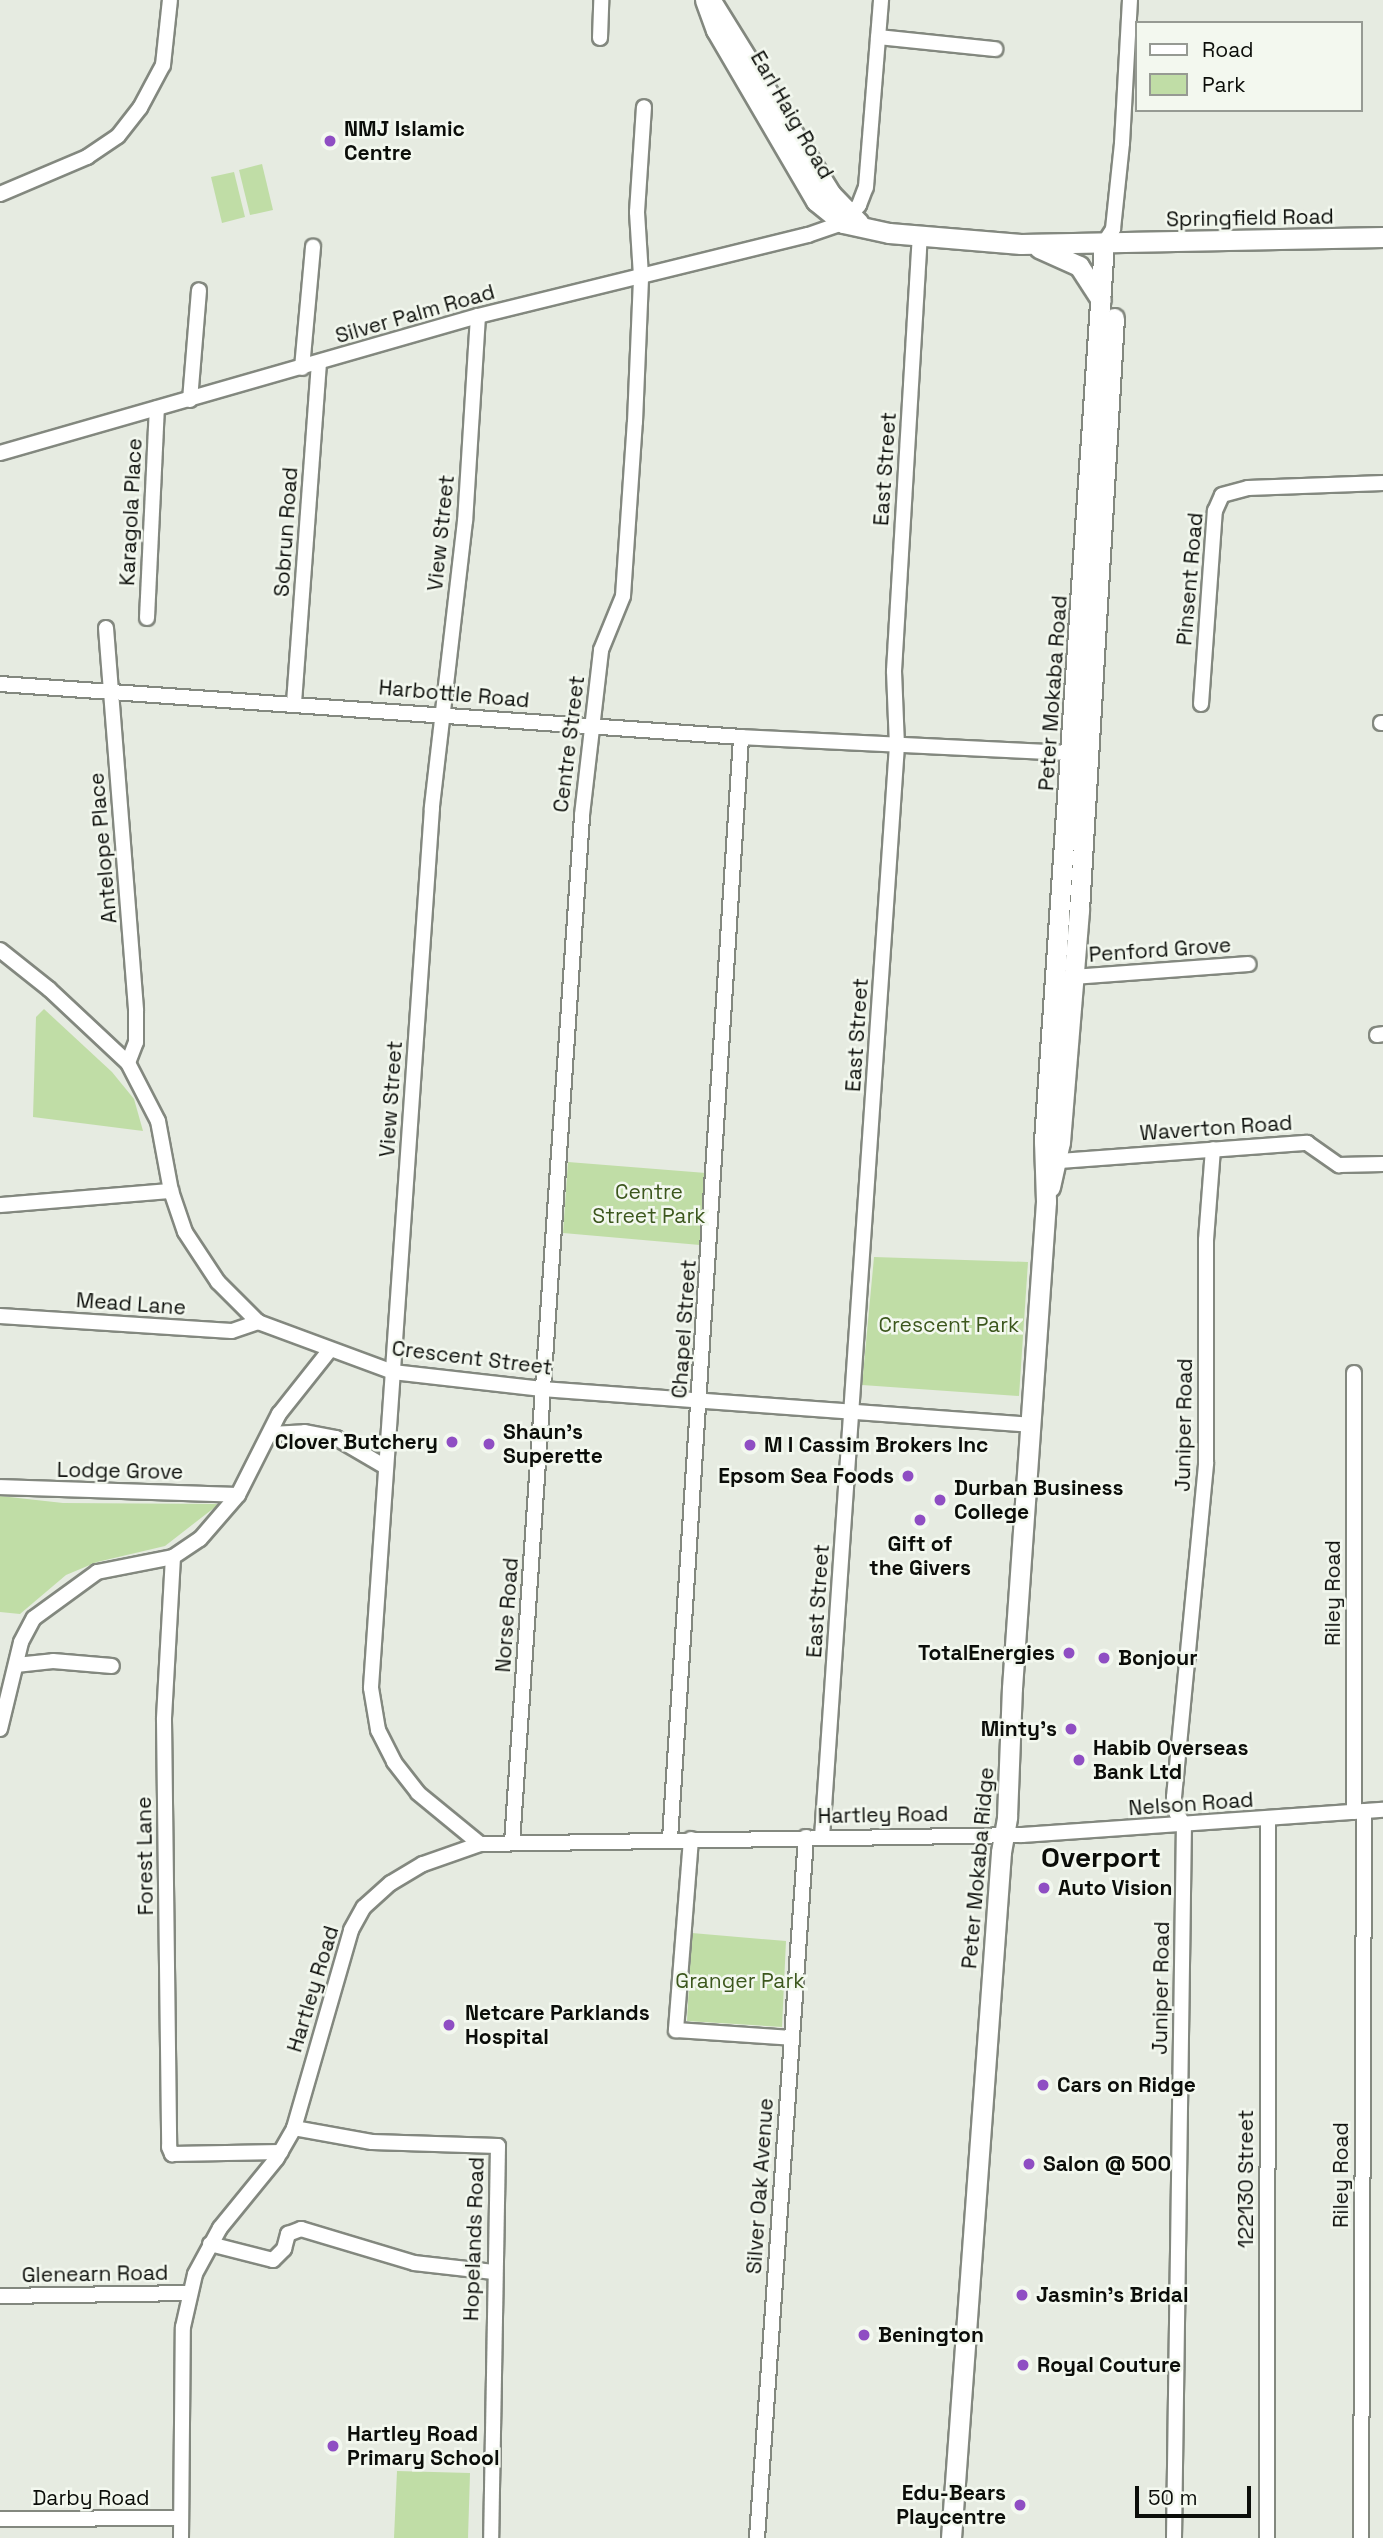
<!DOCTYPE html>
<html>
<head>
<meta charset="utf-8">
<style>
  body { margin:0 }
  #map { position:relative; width:1383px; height:2538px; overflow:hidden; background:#e6ebe1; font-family:"Space Grotesk",sans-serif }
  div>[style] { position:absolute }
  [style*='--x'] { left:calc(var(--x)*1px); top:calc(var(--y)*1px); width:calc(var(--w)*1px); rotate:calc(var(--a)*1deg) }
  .green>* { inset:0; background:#c0dda6 }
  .roads { filter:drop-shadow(2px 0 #83887f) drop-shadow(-2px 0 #83887f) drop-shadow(0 2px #83887f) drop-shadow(0 -2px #83887f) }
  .street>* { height:14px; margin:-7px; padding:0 7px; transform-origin:7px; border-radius:7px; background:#fff }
  .secondary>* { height:19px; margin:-9.5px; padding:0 9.5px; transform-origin:9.5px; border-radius:9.5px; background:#fff }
  .dots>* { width:19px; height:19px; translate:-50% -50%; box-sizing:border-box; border:4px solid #f3f8ef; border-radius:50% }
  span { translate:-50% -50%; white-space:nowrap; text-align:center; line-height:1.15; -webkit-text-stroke:5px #f3f8ef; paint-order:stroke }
  .street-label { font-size:21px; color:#0b0d09 }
  .poi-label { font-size:21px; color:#0b0d09; font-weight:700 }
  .left { translate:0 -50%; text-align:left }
  .right { translate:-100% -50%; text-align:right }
  .park-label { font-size:21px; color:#3c571d }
  .district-label { font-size:28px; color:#0b0d09; font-weight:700 }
  .legend { position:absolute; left:1135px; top:21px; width:228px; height:91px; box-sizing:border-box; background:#f3f8ef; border:2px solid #969a93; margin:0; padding:9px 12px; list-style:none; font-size:21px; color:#0b0d09 }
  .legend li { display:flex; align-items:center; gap:14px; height:35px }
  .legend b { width:35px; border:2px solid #969a93 }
  .scale { position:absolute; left:1135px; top:2486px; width:116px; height:32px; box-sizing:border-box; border:4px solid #0b0d09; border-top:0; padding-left:9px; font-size:21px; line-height:24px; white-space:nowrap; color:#0b0d09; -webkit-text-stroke:5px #f3f8ef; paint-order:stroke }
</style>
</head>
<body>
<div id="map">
  <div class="green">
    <div style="clip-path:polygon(262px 164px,273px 210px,250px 215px,239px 170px)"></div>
    <div style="clip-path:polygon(234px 172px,245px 217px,222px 223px,211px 177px)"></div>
    <div style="clip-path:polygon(44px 1009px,112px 1072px,134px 1099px,143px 1131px,33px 1117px,36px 1017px)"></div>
    <div style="clip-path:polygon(568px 1162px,706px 1173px,700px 1245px,563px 1233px)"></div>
    <div style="clip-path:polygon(874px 1257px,1028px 1262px,1019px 1396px,862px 1385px)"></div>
    <div style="clip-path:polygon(0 1496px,63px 1503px,219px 1504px,165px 1546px,97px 1562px,66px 1575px,20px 1614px,0 1612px)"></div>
    <div style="clip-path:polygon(692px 1933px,786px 1941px,782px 2027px,687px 2021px)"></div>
    <div style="clip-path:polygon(397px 2471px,470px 2473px,468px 2538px,394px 2538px)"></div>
  </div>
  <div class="roads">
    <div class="street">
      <div style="--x:878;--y:37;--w:118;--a:5.9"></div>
      <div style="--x:600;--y:38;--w:38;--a:-88"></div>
      <div style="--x:0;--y:194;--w:95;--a:-23"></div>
      <div style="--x:87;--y:157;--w:37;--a:-34"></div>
      <div style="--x:118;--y:136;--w:36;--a:-52"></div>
      <div style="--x:140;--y:108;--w:49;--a:-61.9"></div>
      <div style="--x:163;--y:65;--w:65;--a:-83.9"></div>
      <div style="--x:1104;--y:243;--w:17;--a:-57"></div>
      <div style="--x:1113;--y:229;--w:86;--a:-84"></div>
      <div style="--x:1122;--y:143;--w:143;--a:-86.8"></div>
      <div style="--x:478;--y:316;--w:205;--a:93.6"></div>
      <div style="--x:465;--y:521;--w:289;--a:96.6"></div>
      <div style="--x:432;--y:808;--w:882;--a:93.97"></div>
      <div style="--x:371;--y:1688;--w:43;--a:80.5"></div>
      <div style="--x:378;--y:1730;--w:36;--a:63"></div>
      <div style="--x:394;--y:1762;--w:39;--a:52"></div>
      <div style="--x:418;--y:1793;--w:80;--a:39.4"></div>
      <div style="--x:302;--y:368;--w:122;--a:-84.8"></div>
      <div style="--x:190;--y:400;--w:110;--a:-85.3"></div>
      <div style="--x:0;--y:453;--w:497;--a:-16"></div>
      <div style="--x:478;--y:316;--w:340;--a:-13.8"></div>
      <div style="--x:808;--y:235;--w:37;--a:-19"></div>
      <div style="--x:843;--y:223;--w:24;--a:-48"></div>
      <div style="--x:859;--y:205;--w:19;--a:-69"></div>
      <div style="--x:866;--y:187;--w:188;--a:-85.4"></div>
      <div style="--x:147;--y:618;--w:210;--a:-87.3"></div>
      <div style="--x:106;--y:628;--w:384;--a:85.5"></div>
      <div style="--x:136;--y:1011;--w:31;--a:90"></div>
      <div style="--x:136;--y:1042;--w:22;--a:111"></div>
      <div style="--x:0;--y:684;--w:743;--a:4.09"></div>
      <div style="--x:741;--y:737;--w:331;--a:2.8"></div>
      <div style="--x:294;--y:703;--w:340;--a:-85.8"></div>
      <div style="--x:1201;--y:704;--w:194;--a:-85.9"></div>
      <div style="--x:1215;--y:511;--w:17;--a:-66"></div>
      <div style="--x:1222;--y:495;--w:27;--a:-15"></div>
      <div style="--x:1248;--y:488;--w:135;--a:-2.1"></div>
      <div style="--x:1381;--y:723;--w:2;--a:0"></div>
      <div style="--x:0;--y:950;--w:63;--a:38.5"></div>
      <div style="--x:49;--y:989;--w:108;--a:43.1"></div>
      <div style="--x:128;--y:1063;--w:65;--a:62.7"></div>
      <div style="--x:158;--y:1121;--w:71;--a:79.5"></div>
      <div style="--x:171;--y:1191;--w:43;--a:71.1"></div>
      <div style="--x:185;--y:1232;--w:60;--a:56.6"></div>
      <div style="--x:218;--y:1282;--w:57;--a:45"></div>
      <div style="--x:258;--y:1322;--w:144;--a:20.3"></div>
      <div style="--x:393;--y:1372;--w:150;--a:6.5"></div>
      <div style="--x:542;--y:1389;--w:489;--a:4.2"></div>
      <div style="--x:1073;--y:977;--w:176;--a:-4.2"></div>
      <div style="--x:1377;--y:1035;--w:6;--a:-9"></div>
      <div style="--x:1046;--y:1162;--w:262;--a:-4.2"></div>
      <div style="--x:1307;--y:1143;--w:39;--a:35"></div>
      <div style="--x:1339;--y:1165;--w:44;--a:-1.3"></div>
      <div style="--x:0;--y:1205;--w:172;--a:-4.7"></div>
      <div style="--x:0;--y:1316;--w:232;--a:3.7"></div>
      <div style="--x:232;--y:1331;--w:28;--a:-19"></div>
      <div style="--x:270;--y:1434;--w:35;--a:-3"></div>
      <div style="--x:305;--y:1432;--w:32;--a:11"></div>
      <div style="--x:336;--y:1438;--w:56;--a:30.3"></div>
      <div style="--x:0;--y:1487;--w:238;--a:1.9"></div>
      <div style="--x:173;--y:1557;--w:163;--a:93.2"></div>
      <div style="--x:164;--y:1720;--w:427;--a:89.3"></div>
      <div style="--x:169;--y:2147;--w:8;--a:67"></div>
      <div style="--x:172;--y:2154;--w:109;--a:-1.1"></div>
      <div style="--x:16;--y:1665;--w:37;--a:-6"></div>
      <div style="--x:53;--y:1661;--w:59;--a:4.8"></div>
      <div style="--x:0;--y:1729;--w:89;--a:-76.4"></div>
      <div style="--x:21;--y:1642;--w:27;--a:-62"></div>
      <div style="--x:34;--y:1618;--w:78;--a:-36.1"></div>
      <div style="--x:97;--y:1572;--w:77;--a:-11.2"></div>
      <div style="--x:173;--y:1557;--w:32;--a:-34"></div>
      <div style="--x:200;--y:1539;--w:58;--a:-49.2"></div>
      <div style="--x:238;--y:1495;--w:91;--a:-63.2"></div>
      <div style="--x:279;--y:1414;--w:80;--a:-51.6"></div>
      <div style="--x:1354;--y:1812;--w:439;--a:-90"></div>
      <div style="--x:822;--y:1837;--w:1094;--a:-86.07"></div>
      <div style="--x:897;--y:746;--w:75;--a:-92.3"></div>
      <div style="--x:894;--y:671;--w:436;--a:-86.6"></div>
      <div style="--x:670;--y:1839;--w:1104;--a:-86.31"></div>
      <div style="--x:691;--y:1839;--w:192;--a:94.5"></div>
      <div style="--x:676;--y:2030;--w:116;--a:3.9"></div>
      <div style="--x:512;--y:1843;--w:1030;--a:-86.1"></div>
      <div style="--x:582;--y:815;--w:166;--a:-83.4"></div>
      <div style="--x:601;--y:650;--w:58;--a:-67.8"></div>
      <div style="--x:623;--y:596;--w:174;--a:-86.1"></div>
      <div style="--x:635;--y:422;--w:146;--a:-87.6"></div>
      <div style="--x:641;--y:276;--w:64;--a:-93.6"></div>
      <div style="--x:637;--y:212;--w:105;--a:-86.2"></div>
      <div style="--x:294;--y:2128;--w:79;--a:10.2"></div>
      <div style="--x:372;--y:2142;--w:126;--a:1.8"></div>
      <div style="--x:498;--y:2146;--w:392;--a:91"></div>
      <div style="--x:210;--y:2244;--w:65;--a:14.3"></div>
      <div style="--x:273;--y:2260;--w:16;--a:-45"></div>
      <div style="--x:284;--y:2249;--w:16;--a:-75"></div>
      <div style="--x:288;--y:2234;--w:14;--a:-21"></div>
      <div style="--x:301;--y:2229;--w:118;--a:16.7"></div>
      <div style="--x:414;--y:2263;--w:80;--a:6.5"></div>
      <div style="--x:0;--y:2296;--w:190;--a:-0.9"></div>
      <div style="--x:0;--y:2519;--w:181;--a:-0.3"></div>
      <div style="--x:181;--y:2538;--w:211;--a:-89.5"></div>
      <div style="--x:183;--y:2327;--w:54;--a:-77.2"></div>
      <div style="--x:195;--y:2274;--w:52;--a:-61.5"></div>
      <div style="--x:220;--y:2228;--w:90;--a:-50.8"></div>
      <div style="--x:277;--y:2158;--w:34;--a:-60"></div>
      <div style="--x:294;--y:2128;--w:206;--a:-73.9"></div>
      <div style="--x:351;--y:1930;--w:26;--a:-61"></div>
      <div style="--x:364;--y:1907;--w:36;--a:-42"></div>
      <div style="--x:391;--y:1883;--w:37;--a:-31"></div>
      <div style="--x:423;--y:1864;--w:60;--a:-19.3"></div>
      <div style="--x:480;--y:1844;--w:542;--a:-0.95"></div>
      <div style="--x:1022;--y:1835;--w:362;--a:-4"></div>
      <div style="--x:757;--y:2538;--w:703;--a:-86"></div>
      <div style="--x:1174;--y:2538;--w:713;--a:-89.2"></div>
      <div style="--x:1184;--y:1825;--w:15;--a:-122"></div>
      <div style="--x:1176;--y:1812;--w:15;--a:-98"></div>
      <div style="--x:1174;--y:1797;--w:336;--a:-84.5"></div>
      <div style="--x:1206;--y:1463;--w:223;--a:-90"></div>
      <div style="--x:1206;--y:1240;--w:91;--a:-85.6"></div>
      <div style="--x:1267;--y:2538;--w:719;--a:-89.92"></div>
      <div style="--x:1361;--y:2538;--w:727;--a:-89.76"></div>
    </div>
    <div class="secondary">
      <div style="--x:705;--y:0;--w:32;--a:70"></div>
      <div style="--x:716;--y:30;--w:198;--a:59.7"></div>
      <div style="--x:816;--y:201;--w:35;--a:39"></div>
      <div style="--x:843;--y:223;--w:47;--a:12.3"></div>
      <div style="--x:889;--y:233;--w:132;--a:4.8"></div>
      <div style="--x:1021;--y:244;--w:362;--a:-1.1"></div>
      <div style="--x:713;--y:4;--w:224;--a:58.2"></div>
      <div style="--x:831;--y:194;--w:40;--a:46"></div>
      <div style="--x:1039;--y:248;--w:44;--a:24.2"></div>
      <div style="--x:1079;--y:266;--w:40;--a:57.1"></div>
      <div style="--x:1050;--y:1187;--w:46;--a:-77.5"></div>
      <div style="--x:1060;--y:1142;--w:233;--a:-85.3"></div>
      <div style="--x:1079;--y:910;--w:593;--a:-86.62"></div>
      <div style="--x:951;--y:2538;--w:688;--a:-85.83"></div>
      <div style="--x:1001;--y:1852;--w:36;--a:-80"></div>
      <div style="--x:1007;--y:1817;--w:129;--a:-87.8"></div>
      <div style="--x:1012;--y:1688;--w:488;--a:-86"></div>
      <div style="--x:1046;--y:1201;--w:59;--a:-91.9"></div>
      <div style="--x:1044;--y:1142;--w:901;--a:-86.18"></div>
    </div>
  </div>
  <div class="dots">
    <div style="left:330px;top:141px;background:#8f4ec3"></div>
    <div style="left:452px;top:1442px;background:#8f4ec3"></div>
    <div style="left:489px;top:1444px;background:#8f4ec3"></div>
    <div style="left:750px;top:1445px;background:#8f4ec3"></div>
    <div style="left:908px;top:1476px;background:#8f4ec3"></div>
    <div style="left:940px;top:1500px;background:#8f4ec3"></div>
    <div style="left:920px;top:1520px;background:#8f4ec3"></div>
    <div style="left:1069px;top:1653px;background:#8f4ec3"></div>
    <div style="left:1104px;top:1658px;background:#8f4ec3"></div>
    <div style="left:1071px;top:1729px;background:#8f4ec3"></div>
    <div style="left:1079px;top:1760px;background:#8f4ec3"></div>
    <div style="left:1044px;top:1888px;background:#8f4ec3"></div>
    <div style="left:449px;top:2025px;background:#8f4ec3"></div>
    <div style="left:1043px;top:2085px;background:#8f4ec3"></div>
    <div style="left:1029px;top:2164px;background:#8f4ec3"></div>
    <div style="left:1022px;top:2295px;background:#8f4ec3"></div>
    <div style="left:864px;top:2335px;background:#8f4ec3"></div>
    <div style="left:1023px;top:2365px;background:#8f4ec3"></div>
    <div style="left:333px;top:2446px;background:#8f4ec3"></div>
    <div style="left:1020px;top:2505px;background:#8f4ec3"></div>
  </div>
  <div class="street-label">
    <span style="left:792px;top:115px;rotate:60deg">Earl Haig Road</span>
    <span style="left:1250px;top:218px;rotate:-1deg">Springfield Road</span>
    <span style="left:415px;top:314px;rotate:-16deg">Silver Palm Road</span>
    <span style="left:885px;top:469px;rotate:-86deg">East Street</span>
    <span style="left:131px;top:512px;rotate:-87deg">Karagola Place</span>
    <span style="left:286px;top:532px;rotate:-86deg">Sobrun Road</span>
    <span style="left:441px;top:533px;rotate:-84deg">View Street</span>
    <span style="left:1190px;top:579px;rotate:-85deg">Pinsent Road</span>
    <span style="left:1053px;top:693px;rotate:-86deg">Peter Mokaba Road</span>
    <span style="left:454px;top:694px;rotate:5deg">Harbottle Road</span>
    <span style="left:569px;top:744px;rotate:-83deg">Centre Street</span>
    <span style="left:103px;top:848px;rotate:-95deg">Antelope Place</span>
    <span style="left:1160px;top:950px;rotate:-4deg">Penford Grove</span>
    <span style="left:857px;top:1035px;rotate:-86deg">East Street</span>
    <span style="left:391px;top:1099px;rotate:-86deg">View Street</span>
    <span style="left:1216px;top:1128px;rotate:-4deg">Waverton Road</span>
    <span style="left:131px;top:1304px;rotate:4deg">Mead Lane</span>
    <span style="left:684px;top:1329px;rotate:-86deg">Chapel Street</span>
    <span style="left:472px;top:1358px;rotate:7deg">Crescent Street</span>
    <span style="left:1184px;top:1425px;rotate:-89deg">Juniper Road</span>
    <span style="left:120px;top:1471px;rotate:1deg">Lodge Grove</span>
    <span style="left:1333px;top:1593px;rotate:-90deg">Riley Road</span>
    <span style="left:818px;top:1601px;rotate:-86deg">East Street</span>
    <span style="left:507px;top:1615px;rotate:-86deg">Norse Road</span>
    <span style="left:1191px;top:1804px;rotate:-4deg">Nelson Road</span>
    <span style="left:883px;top:1815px;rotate:-1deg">Hartley Road</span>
    <span style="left:145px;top:1856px;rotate:-91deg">Forest Lane</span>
    <span style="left:978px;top:1868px;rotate:-85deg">Peter Mokaba Ridge</span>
    <span style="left:1161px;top:1988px;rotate:-89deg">Juniper Road</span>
    <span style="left:313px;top:1989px;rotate:-73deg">Hartley Road</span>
    <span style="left:1341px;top:2175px;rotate:-90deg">Riley Road</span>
    <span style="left:1246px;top:2179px;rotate:-90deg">122130 Street</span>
    <span style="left:760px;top:2186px;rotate:-86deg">Silver Oak Avenue</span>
    <span style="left:474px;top:2239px;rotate:-88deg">Hopelands Road</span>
    <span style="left:95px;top:2274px;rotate:-1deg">Glenearn Road</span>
    <span style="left:91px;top:2498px">Darby Road</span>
  </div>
  <div class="poi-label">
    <span class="left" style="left:344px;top:141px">NMJ Islamic<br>Centre</span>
    <span class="left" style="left:503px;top:1444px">Shaun's<br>Superette</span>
    <span class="right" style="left:438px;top:1442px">Clover Butchery</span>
    <span class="left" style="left:764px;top:1445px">M I Cassim Brokers Inc</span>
    <span class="right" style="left:894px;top:1476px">Epsom Sea Foods</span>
    <span class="left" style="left:954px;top:1500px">Durban Business<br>College</span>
    <span style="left:920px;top:1556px">Gift of<br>the Givers</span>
    <span class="right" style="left:1055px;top:1653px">TotalEnergies</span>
    <span class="left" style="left:1118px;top:1658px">Bonjour</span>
    <span class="right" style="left:1057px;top:1729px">Minty's</span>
    <span class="left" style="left:1093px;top:1760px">Habib Overseas<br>Bank Ltd</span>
    <span class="left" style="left:1058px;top:1888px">Auto Vision</span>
    <span class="left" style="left:465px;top:2025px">Netcare Parklands<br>Hospital</span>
    <span class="left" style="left:1057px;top:2085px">Cars on Ridge</span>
    <span class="left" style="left:1043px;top:2164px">Salon @ 500</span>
    <span class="left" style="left:1036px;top:2295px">Jasmin's Bridal</span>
    <span class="left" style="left:878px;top:2335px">Benington</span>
    <span class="left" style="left:1037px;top:2365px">Royal Couture</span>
    <span class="left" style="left:347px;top:2446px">Hartley Road<br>Primary School</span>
    <span class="right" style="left:1006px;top:2505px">Edu-Bears<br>Playcentre</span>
  </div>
  <div class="park-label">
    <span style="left:649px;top:1204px">Centre<br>Street Park</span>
    <span style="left:949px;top:1325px">Crescent Park</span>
    <span style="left:740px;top:1981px">Granger Park</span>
  </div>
  <div class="district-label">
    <span style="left:1101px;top:1857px">Overport</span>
  </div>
  <ul class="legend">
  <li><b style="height:9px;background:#fff"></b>Road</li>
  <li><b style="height:19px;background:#c0dda6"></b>Park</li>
  </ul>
  <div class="scale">50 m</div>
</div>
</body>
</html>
